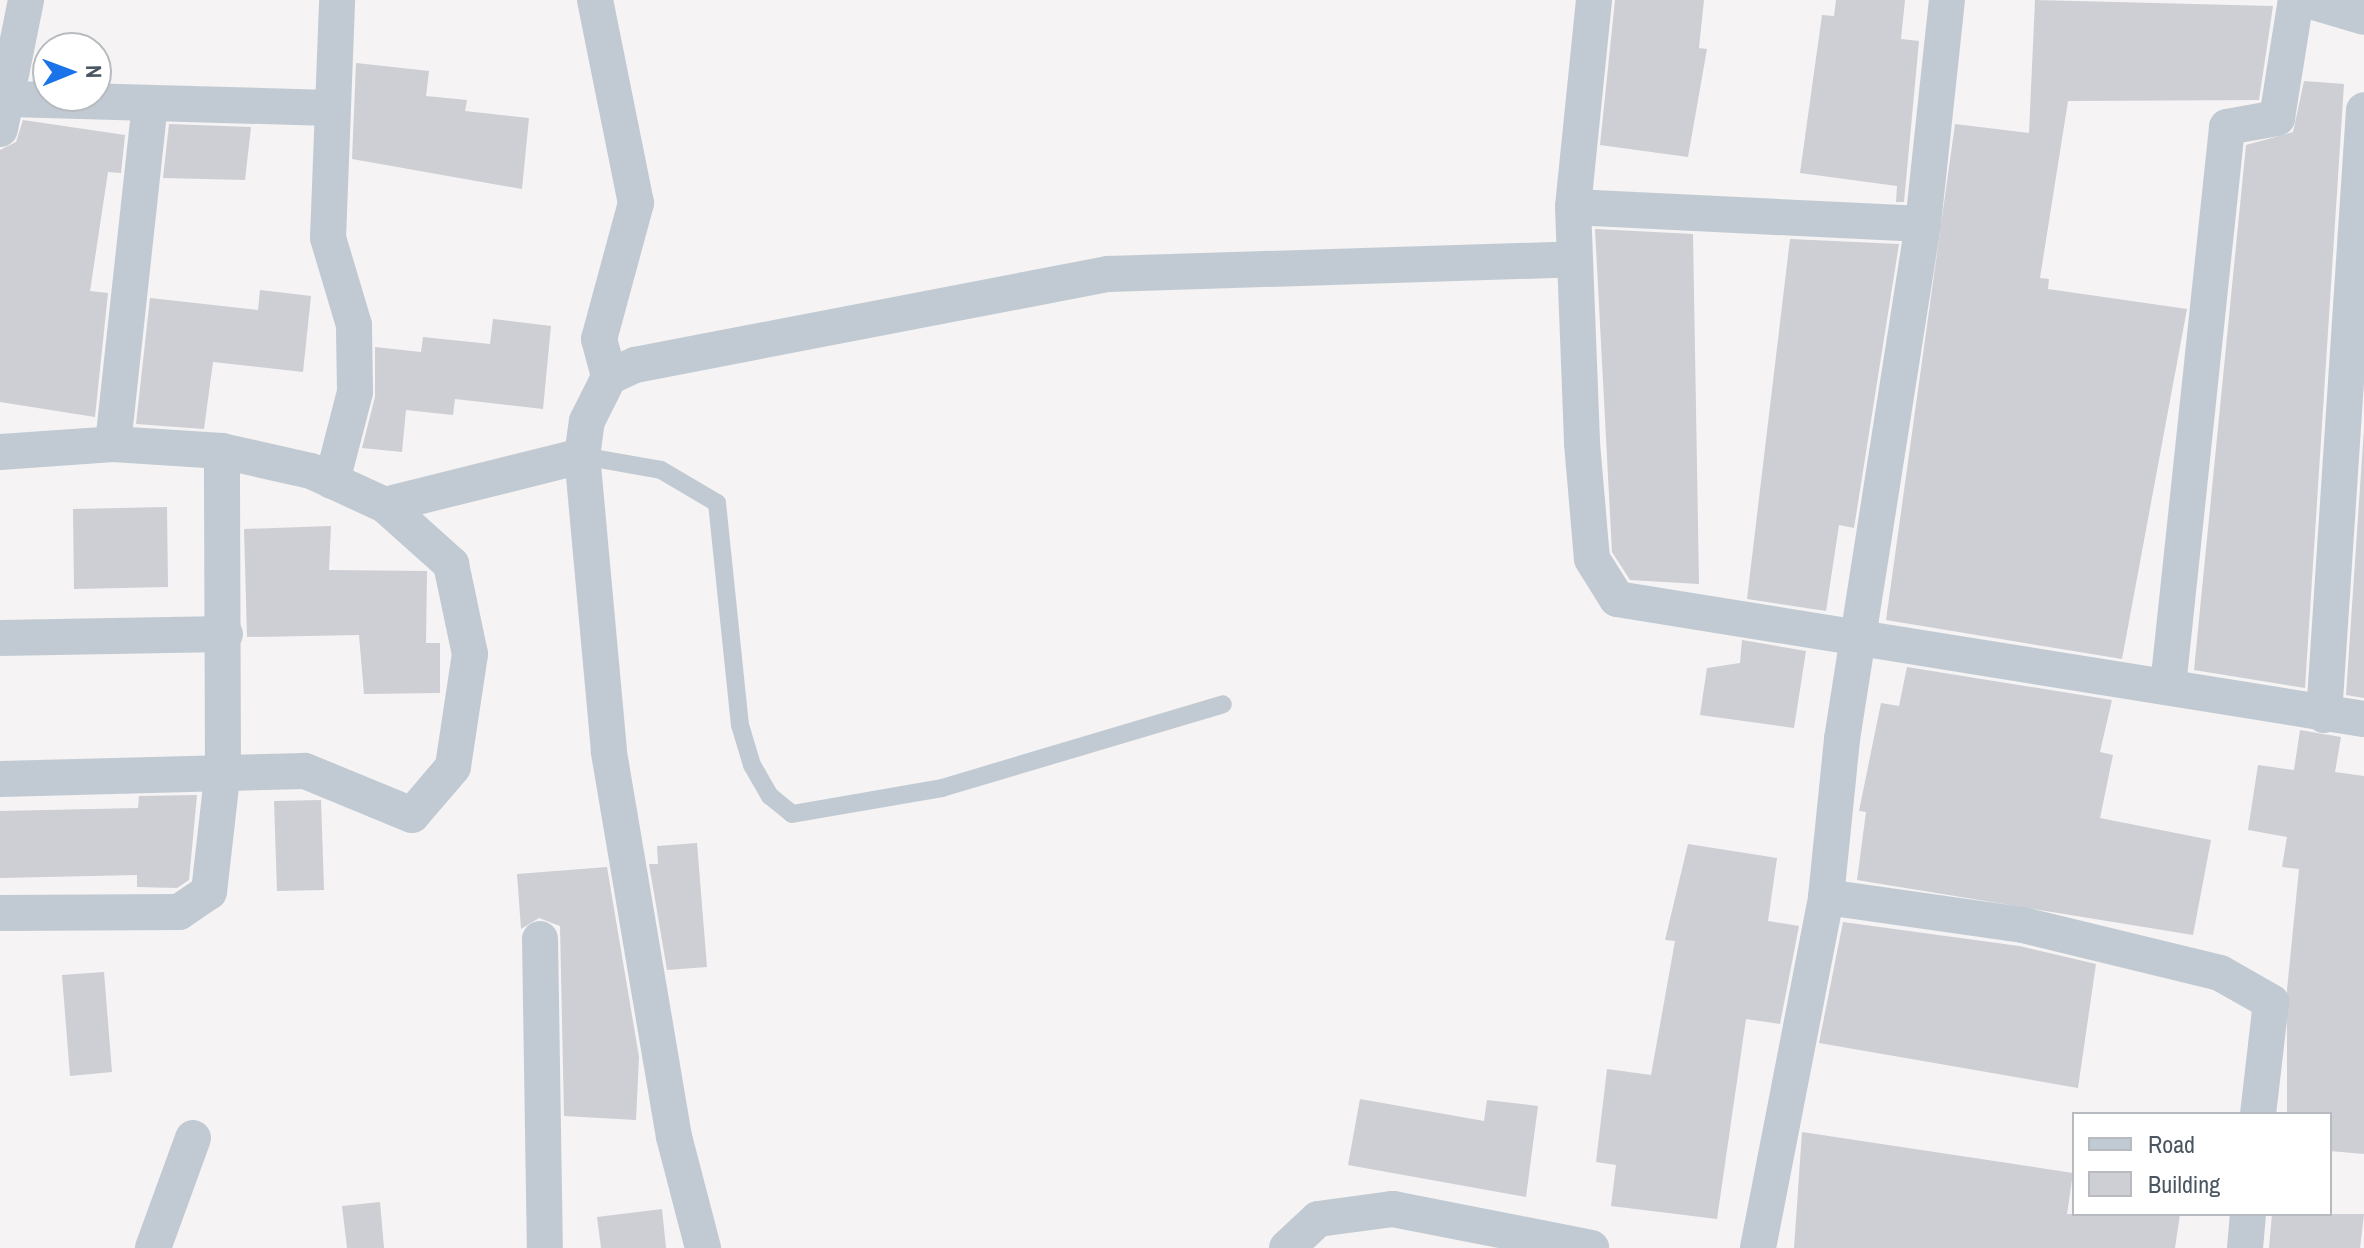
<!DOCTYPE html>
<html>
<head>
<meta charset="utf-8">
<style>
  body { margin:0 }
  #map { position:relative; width:2364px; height:1248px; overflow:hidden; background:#f5f3f3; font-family:"Archivo Narrow",sans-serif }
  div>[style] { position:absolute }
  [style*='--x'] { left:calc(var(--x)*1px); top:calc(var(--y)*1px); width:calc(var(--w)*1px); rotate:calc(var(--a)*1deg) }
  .building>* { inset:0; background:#cdcfd5 }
  .lane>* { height:18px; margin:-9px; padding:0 9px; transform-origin:9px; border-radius:9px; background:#c1cad2 }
  .street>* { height:36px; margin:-18px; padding:0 18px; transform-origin:18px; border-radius:18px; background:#c1cad2 }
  span { translate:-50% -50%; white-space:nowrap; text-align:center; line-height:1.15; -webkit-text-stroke:8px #fff; paint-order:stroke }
  .legend { position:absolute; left:2072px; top:1112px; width:260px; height:104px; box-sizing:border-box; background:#fff; border:2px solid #b7bbc0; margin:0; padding:10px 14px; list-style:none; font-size:24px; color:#4a5661 }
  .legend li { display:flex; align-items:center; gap:16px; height:40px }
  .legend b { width:40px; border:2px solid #b7bbc0 }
  .north { position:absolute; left:32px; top:32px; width:80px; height:80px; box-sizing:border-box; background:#fff; border:2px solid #b7bbc0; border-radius:50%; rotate:89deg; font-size:22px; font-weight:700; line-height:32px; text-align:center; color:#4a5661 }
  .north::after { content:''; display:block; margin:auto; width:28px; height:36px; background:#1a73e8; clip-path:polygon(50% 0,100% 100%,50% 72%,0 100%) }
</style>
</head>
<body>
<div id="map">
  <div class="building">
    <div style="clip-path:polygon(1615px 0,1704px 0,1699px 48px,1707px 49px,1688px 157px,1600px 145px)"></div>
    <div style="clip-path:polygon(1836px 0,1905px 0,1901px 39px,1919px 41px,1904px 202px,1896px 202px,1897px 186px,1800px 173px,1822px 15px,1834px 16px)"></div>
    <div style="clip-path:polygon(2035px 0,2273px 6px,2259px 100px,2068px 101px,2040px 278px,2049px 279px,2048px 289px,2187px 309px,2122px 659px,1886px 620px,1955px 124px,2029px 133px)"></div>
    <div style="clip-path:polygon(356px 63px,429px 71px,426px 96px,467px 100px,465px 111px,529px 118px,522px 189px,352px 159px)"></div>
    <div style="clip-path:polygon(2304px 81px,2344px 84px,2305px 688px,2194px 670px,2246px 145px,2293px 132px)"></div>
    <div style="clip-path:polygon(23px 120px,125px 135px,121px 173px,108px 172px,90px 291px,108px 293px,95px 417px,0 402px,0 150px,16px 142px)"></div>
    <div style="clip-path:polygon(169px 124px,251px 127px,245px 180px,163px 178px)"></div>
    <div style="clip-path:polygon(1595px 229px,1693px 234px,1699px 584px,1630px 580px,1612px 552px)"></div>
    <div style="clip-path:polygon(1790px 239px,1899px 244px,1854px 528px,1839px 525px,1826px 611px,1747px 599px)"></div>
    <div style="clip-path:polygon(260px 290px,311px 296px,303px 372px,213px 362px,204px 429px,136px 424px,150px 298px,258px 310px)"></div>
    <div style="clip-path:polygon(493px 319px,551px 326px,543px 409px,455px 399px,453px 415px,406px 410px,402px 452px,362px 448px,375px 397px,375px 347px,421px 352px,423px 337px,490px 344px)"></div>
    <div style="clip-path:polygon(2364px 428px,2364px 698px,2346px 695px)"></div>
    <div style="clip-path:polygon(167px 507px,168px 587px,74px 589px,73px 509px)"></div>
    <div style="clip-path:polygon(331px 526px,329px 570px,427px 571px,426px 643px,440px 643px,440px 693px,364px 694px,359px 635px,247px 637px,244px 529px)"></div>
    <div style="clip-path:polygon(1742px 640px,1806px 651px,1794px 728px,1700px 715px,1707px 668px,1740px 663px)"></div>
    <div style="clip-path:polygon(1907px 667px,2112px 700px,2100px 752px,2113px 755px,2100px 818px,2211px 840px,2193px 935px,1857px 880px,1866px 812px,1859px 811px,1881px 703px,1899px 706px)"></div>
    <div style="clip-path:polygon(2300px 730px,2341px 737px,2335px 772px,2364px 776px,2364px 1154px,2330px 1151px,2330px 1114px,2287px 1114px,2287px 990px,2299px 869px,2282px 867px,2287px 837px,2248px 830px,2258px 765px,2294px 770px)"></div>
    <div style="clip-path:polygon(197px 795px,189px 880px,177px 888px,137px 887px,137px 875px,0 878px,0 811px,138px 808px,139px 796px)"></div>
    <div style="clip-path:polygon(321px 800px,324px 890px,277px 891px,274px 801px)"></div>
    <div style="clip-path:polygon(697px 843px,707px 967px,667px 970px,649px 864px,658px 864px,657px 846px)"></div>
    <div style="clip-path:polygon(1688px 844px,1777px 858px,1768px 921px,1799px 926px,1780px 1024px,1746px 1019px,1717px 1219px,1611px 1206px,1616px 1165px,1596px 1162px,1607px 1069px,1651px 1075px,1675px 941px,1665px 940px)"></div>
    <div style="clip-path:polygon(607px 867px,639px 1057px,636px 1120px,564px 1116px,560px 926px,539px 918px,521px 929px,517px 874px)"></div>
    <div style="clip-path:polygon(1843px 922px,2019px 946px,2096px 964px,2078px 1088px,1819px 1043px)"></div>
    <div style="clip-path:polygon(104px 972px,112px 1072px,70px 1076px,62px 975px)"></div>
    <div style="clip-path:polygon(1360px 1099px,1484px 1121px,1487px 1100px,1538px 1106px,1526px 1197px,1348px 1165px)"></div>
    <div style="clip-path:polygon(1802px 1132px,2073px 1173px,2067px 1214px,2180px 1214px,2175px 1248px,1794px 1248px)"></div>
    <div style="clip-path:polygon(380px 1202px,384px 1248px,347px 1248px,342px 1206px)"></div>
    <div style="clip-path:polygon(662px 1209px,666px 1248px,601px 1248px,597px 1217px)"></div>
    <div style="clip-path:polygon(2272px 1214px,2364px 1214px,2360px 1248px,2269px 1248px)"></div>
  </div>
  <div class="lane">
    <div style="--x:582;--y:456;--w:80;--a:10"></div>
    <div style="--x:661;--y:470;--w:65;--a:30.5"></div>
    <div style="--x:717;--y:503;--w:223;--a:84.1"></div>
    <div style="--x:740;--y:725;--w:42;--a:73.3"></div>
    <div style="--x:752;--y:765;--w:36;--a:60"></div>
    <div style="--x:770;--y:796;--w:28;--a:39"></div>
    <div style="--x:792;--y:814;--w:152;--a:-9.8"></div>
    <div style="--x:942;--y:788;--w:293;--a:-16.6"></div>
  </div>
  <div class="street">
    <div style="--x:595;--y:0;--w:207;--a:78.6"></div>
    <div style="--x:636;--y:203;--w:141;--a:105.2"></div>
    <div style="--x:599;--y:339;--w:39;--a:75"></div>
    <div style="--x:1594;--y:0;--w:208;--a:95.8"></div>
    <div style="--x:1573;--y:207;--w:236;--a:87.8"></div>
    <div style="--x:1582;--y:443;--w:116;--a:85.1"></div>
    <div style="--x:1592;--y:559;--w:47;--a:58"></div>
    <div style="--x:1617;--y:599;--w:757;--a:9.13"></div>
    <div style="--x:2307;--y:0;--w:59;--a:16.6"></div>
    <div style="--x:10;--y:99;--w:320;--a:1.6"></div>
    <div style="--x:0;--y:129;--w:132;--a:-78.6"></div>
    <div style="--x:1573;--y:207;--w:350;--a:2.8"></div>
    <div style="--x:113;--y:444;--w:343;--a:-83.8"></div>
    <div style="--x:0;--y:452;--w:113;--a:-4"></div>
    <div style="--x:113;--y:444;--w:109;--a:3.7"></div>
    <div style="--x:222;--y:451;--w:91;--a:12.7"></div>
    <div style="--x:311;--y:471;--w:81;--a:24.7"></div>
    <div style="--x:385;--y:505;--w:89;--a:41.8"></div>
    <div style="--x:451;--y:564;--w:92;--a:78.1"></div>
    <div style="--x:470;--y:654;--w:114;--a:98.6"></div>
    <div style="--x:453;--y:767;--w:63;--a:130.5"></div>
    <div style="--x:412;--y:815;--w:116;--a:-157.6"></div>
    <div style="--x:305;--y:771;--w:305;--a:178.5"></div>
    <div style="--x:332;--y:481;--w:92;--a:-75.5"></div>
    <div style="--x:355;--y:392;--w:67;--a:-90.9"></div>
    <div style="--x:354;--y:325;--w:91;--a:-106.6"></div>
    <div style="--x:328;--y:238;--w:238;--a:-87.8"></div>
    <div style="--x:385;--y:505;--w:203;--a:-14"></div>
    <div style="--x:0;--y:638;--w:225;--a:-1"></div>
    <div style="--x:2168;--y:686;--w:562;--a:-83.97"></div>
    <div style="--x:2227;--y:127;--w:51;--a:-10.2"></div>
    <div style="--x:2277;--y:118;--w:120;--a:-80.9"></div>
    <div style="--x:2324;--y:715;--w:606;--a:-86.22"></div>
    <div style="--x:1826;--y:897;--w:199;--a:8.1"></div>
    <div style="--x:2023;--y:925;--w:203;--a:13.7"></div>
    <div style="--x:2220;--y:973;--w:59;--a:29.6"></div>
    <div style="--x:2271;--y:1002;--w:113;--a:96.6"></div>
    <div style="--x:0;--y:913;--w:179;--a:-0.3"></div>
    <div style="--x:179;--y:912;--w:36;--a:-34"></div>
    <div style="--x:209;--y:892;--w:124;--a:-83.5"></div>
    <div style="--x:223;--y:769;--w:318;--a:-90.2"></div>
    <div style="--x:540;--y:939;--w:309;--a:89.1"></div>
    <div style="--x:153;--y:1248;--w:117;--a:-70"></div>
    <div style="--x:703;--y:1248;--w:115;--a:-104.6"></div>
    <div style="--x:674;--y:1137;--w:391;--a:-99.6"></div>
    <div style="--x:609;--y:751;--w:296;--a:-95.2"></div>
    <div style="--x:582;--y:456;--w:35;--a:-82"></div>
    <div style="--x:587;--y:421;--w:49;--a:-63.4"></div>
    <div style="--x:609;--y:377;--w:29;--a:-25"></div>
    <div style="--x:635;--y:365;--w:482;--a:-10.9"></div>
    <div style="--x:1108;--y:274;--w:467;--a:-1.8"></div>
    <div style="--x:1287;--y:1248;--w:42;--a:-43.1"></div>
    <div style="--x:1318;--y:1219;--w:76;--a:-7.6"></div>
    <div style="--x:1393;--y:1209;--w:202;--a:11.1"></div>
    <div style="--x:1758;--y:1248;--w:358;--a:-79"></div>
    <div style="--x:1826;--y:897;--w:159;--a:-84.2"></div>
    <div style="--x:1842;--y:739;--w:521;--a:-81.06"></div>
    <div style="--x:1923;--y:224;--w:225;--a:-83.9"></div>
    <div style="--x:2245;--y:1248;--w:34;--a:-85"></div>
  </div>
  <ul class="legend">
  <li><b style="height:10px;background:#c1cad2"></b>Road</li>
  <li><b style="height:22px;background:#cdcfd5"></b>Building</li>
  </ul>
  <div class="north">N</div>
</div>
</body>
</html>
